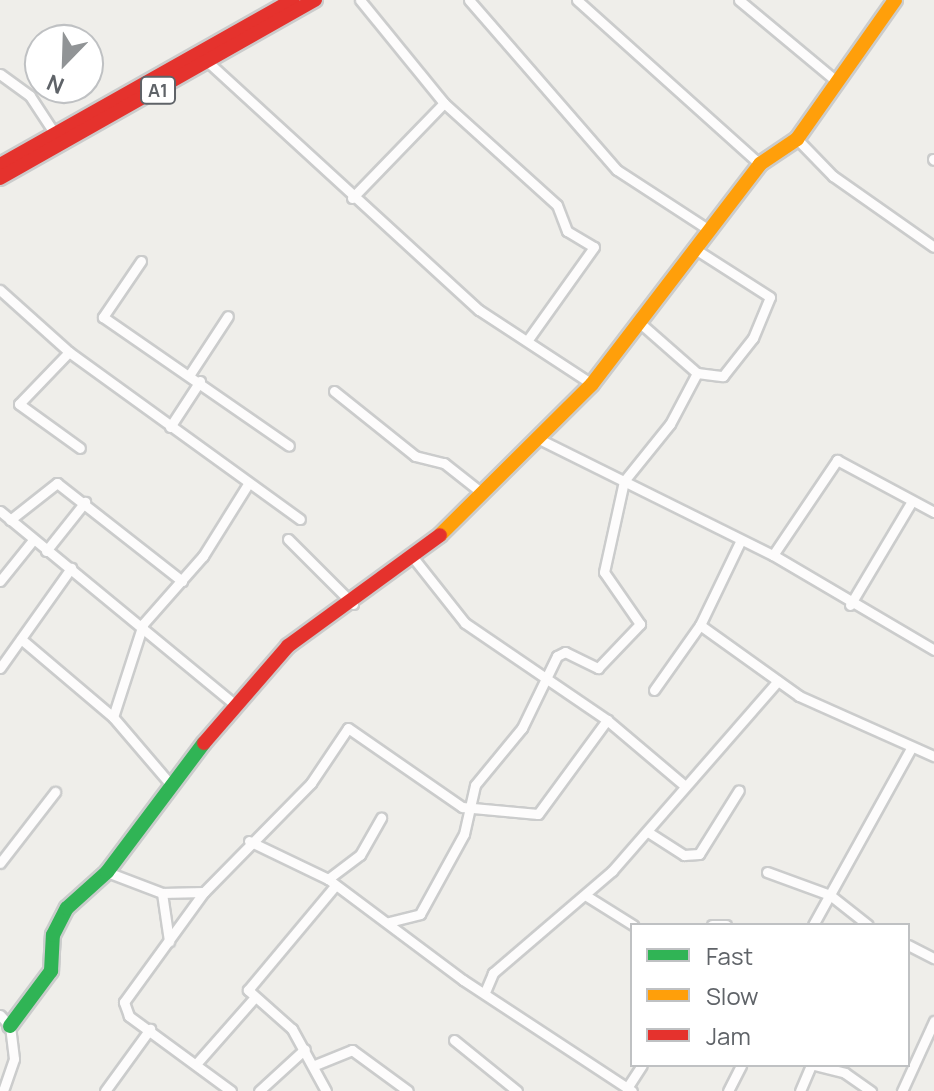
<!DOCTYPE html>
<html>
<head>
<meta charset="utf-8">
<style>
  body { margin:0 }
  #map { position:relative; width:934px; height:1091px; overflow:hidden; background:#efeeea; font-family:Manrope,sans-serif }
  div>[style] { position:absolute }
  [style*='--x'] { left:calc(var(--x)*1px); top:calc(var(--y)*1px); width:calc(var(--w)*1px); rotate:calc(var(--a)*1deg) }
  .roads { filter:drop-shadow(2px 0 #cbcccc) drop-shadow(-2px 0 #cbcccc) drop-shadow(0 2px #cbcccc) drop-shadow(0 -2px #cbcccc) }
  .street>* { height:9px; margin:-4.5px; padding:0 4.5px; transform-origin:4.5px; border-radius:4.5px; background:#fdfcfc }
  .fast>* { height:14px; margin:-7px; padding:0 7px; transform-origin:7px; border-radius:7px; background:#30b455 }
  .slow>* { height:14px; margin:-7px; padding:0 7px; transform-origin:7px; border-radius:7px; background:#ff9f0a }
  .jam>* { height:14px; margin:-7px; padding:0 7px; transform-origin:7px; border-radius:7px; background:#e5322d }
  span { translate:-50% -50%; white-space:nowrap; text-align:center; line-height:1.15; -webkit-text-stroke:7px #fff; paint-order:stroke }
  .shield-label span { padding:2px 6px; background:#fff; border:2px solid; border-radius:6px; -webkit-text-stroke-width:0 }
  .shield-label { font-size:18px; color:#5f6368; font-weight:700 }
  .legend { position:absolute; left:630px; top:923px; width:280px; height:144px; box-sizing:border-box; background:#fff; border:2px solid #bfc1c3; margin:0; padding:10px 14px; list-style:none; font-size:24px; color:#5f6368 }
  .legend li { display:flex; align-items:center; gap:16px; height:40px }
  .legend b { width:40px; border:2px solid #bfc1c3 }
  .north { position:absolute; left:24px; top:24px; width:80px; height:80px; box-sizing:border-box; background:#fff; border:2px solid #bfc1c3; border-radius:50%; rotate:203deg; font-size:22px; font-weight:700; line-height:32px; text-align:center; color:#5f6368 }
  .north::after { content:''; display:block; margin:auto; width:28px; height:36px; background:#919496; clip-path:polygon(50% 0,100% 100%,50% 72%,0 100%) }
</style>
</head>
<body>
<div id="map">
  <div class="roads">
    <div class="street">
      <div style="--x:360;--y:0;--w:133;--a:50.8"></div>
      <div style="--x:444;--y:103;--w:152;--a:42.1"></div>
      <div style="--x:557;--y:205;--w:28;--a:69"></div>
      <div style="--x:567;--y:231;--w:31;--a:31"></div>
      <div style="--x:594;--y:247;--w:115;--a:125.5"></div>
      <div style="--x:469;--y:0;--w:225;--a:49"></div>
      <div style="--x:617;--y:170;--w:110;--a:33.1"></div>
      <div style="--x:577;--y:0;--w:246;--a:41.9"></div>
      <div style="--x:739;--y:0;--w:125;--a:39.8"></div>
      <div style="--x:208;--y:62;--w:367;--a:42.5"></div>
      <div style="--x:479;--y:310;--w:135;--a:33.2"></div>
      <div style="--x:0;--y:74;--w:37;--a:36"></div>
      <div style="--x:30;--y:96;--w:45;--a:56.7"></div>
      <div style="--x:797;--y:139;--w:52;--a:45.8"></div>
      <div style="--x:833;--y:176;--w:123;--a:35.1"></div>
      <div style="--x:933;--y:159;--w:1;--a:45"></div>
      <div style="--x:352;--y:198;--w:132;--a:-45.9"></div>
      <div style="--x:141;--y:261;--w:68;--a:124.2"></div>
      <div style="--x:103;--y:317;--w:226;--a:34.7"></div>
      <div style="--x:0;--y:290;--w:93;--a:41.9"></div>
      <div style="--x:69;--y:352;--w:285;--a:35.9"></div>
      <div style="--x:639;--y:322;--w:77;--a:41.3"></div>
      <div style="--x:69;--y:352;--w:72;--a:133.9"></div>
      <div style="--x:19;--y:404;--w:75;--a:35.8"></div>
      <div style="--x:190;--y:374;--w:69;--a:-56.8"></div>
      <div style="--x:334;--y:391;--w:104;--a:38.7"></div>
      <div style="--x:415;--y:456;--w:30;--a:14"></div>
      <div style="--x:444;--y:463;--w:48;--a:38.3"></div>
      <div style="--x:170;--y:427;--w:55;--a:-56.9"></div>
      <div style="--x:537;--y:438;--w:263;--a:26.4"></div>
      <div style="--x:773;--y:555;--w:187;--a:30.5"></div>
      <div style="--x:0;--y:511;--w:302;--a:39.5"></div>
      <div style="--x:10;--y:520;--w:60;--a:-38.2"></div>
      <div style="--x:57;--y:483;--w:159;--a:38.1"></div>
      <div style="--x:288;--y:539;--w:92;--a:45"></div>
      <div style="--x:46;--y:551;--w:63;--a:-51.5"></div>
      <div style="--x:773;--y:555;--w:115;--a:-56"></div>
      <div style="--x:837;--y:460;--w:110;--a:28.2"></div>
      <div style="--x:415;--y:560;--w:80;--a:51.6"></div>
      <div style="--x:465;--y:623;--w:172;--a:34.3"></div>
      <div style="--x:607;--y:720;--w:101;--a:40.2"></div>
      <div style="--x:0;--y:581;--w:53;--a:-51.2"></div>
      <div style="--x:850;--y:605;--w:121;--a:-59.2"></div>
      <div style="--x:700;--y:625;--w:122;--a:35.6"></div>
      <div style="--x:799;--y:696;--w:148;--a:24"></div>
      <div style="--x:21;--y:639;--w:121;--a:40.3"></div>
      <div style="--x:113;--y:717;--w:91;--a:49.5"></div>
      <div style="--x:0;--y:668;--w:123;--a:-54.6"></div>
      <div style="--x:654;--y:690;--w:80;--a:-54.7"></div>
      <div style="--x:700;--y:625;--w:92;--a:-64.3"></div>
      <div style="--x:113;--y:717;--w:98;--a:-72.1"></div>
      <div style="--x:143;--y:624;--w:91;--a:-48.6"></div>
      <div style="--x:203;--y:556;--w:85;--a:-58"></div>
      <div style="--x:648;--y:832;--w:43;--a:32.6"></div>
      <div style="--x:684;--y:855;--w:15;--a:-4"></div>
      <div style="--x:699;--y:854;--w:75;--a:-58"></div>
      <div style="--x:249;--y:841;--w:88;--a:25.7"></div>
      <div style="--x:328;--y:879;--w:169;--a:36.8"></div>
      <div style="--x:463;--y:980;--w:202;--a:33.3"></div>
      <div style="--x:0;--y:863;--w:90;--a:-52.2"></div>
      <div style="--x:107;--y:872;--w:59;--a:20.9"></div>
      <div style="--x:162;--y:893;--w:42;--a:-1.4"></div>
      <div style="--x:767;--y:872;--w:67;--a:20.1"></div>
      <div style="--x:830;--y:895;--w:48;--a:38.3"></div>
      <div style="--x:328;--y:879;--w:40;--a:-37"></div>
      <div style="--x:360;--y:855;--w:43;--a:-60.4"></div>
      <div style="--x:162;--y:893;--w:49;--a:81.7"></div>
      <div style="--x:585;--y:895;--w:57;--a:32"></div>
      <div style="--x:389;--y:922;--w:32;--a:-14"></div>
      <div style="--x:420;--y:914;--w:91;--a:-61.2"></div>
      <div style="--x:464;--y:834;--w:50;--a:-77.3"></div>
      <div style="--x:475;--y:785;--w:74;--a:-50.5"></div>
      <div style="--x:522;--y:728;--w:80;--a:-64.1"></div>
      <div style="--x:557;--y:656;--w:9;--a:-27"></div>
      <div style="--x:565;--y:652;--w:37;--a:26"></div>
      <div style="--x:598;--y:668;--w:61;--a:-46.3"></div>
      <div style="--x:640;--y:624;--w:63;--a:-124.7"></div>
      <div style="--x:604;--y:572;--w:93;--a:-77.6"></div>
      <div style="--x:624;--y:481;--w:73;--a:-51.1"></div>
      <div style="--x:670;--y:424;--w:58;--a:-62.1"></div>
      <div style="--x:697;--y:373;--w:26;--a:7"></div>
      <div style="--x:723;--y:376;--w:48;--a:-51.7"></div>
      <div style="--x:753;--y:338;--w:44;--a:-67.5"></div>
      <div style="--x:770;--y:297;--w:89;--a:-147.4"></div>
      <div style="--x:712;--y:925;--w:14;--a:0"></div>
      <div style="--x:813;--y:925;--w:200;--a:-61"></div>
      <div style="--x:908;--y:945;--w:29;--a:27"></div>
      <div style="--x:485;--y:992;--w:21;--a:-67"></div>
      <div style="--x:493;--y:973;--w:157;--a:-40.6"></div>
      <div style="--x:612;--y:871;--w:252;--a:-48.9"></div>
      <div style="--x:0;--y:1015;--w:15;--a:48"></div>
      <div style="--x:10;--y:1026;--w:33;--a:83"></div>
      <div style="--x:14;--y:1059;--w:34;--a:109"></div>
      <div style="--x:454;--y:1040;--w:81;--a:39"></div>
      <div style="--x:196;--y:1064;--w:89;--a:-48.6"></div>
      <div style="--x:315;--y:1065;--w:40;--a:-22"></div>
      <div style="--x:352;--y:1050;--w:69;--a:36.2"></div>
      <div style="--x:814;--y:1065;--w:32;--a:14"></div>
      <div style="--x:845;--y:1073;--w:32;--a:35"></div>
      <div style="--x:627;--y:1088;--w:27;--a:-57"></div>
      <div style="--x:105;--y:1091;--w:77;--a:-54"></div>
      <div style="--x:231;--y:1091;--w:127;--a:-143.7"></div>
      <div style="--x:129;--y:1016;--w:15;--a:-110"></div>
      <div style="--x:124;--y:1002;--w:136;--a:-54"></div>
      <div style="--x:204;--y:892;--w:153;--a:-45.5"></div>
      <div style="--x:311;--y:783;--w:66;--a:-56.1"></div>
      <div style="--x:348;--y:728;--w:139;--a:34.7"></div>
      <div style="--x:462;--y:807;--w:76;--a:5.3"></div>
      <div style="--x:538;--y:814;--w:117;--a:-53.7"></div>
      <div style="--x:259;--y:1091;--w:62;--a:-42.4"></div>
      <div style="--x:326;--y:1091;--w:71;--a:-118.7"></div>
      <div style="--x:292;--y:1029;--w:59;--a:-138.4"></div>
      <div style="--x:248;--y:990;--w:136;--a:-50.1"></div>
      <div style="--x:728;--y:1091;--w:29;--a:-63"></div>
      <div style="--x:800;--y:1091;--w:28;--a:-67"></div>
      <div style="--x:902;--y:1091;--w:77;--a:-65.4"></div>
    </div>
    <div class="fast">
      <div style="--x:10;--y:1026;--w:69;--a:-53.3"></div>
      <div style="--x:51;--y:971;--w:36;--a:-87"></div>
      <div style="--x:53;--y:935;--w:30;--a:-63"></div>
      <div style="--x:67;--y:908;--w:54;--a:-42"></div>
      <div style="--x:107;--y:872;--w:161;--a:-53.1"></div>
    </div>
    <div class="slow">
      <div style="--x:440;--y:535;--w:214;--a:-44.8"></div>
      <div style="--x:592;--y:384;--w:277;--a:-52.6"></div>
      <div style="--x:760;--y:164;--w:45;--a:-34"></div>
      <div style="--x:797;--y:139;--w:170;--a:-54.8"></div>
    </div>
    <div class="jam">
      <div style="--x:0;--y:165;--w:336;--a:-29.4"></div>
      <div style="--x:0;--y:178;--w:362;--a:-29.5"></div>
      <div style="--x:204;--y:743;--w:128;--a:-49.1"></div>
      <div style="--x:288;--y:646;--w:188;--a:-36.1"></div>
    </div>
  </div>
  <div class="shield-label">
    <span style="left:158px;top:90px">A1</span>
  </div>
  <ul class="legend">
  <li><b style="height:10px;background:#30b455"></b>Fast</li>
  <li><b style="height:10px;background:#ff9f0a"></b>Slow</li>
  <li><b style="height:10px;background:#e5322d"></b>Jam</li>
  </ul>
  <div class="north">N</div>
</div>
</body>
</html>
